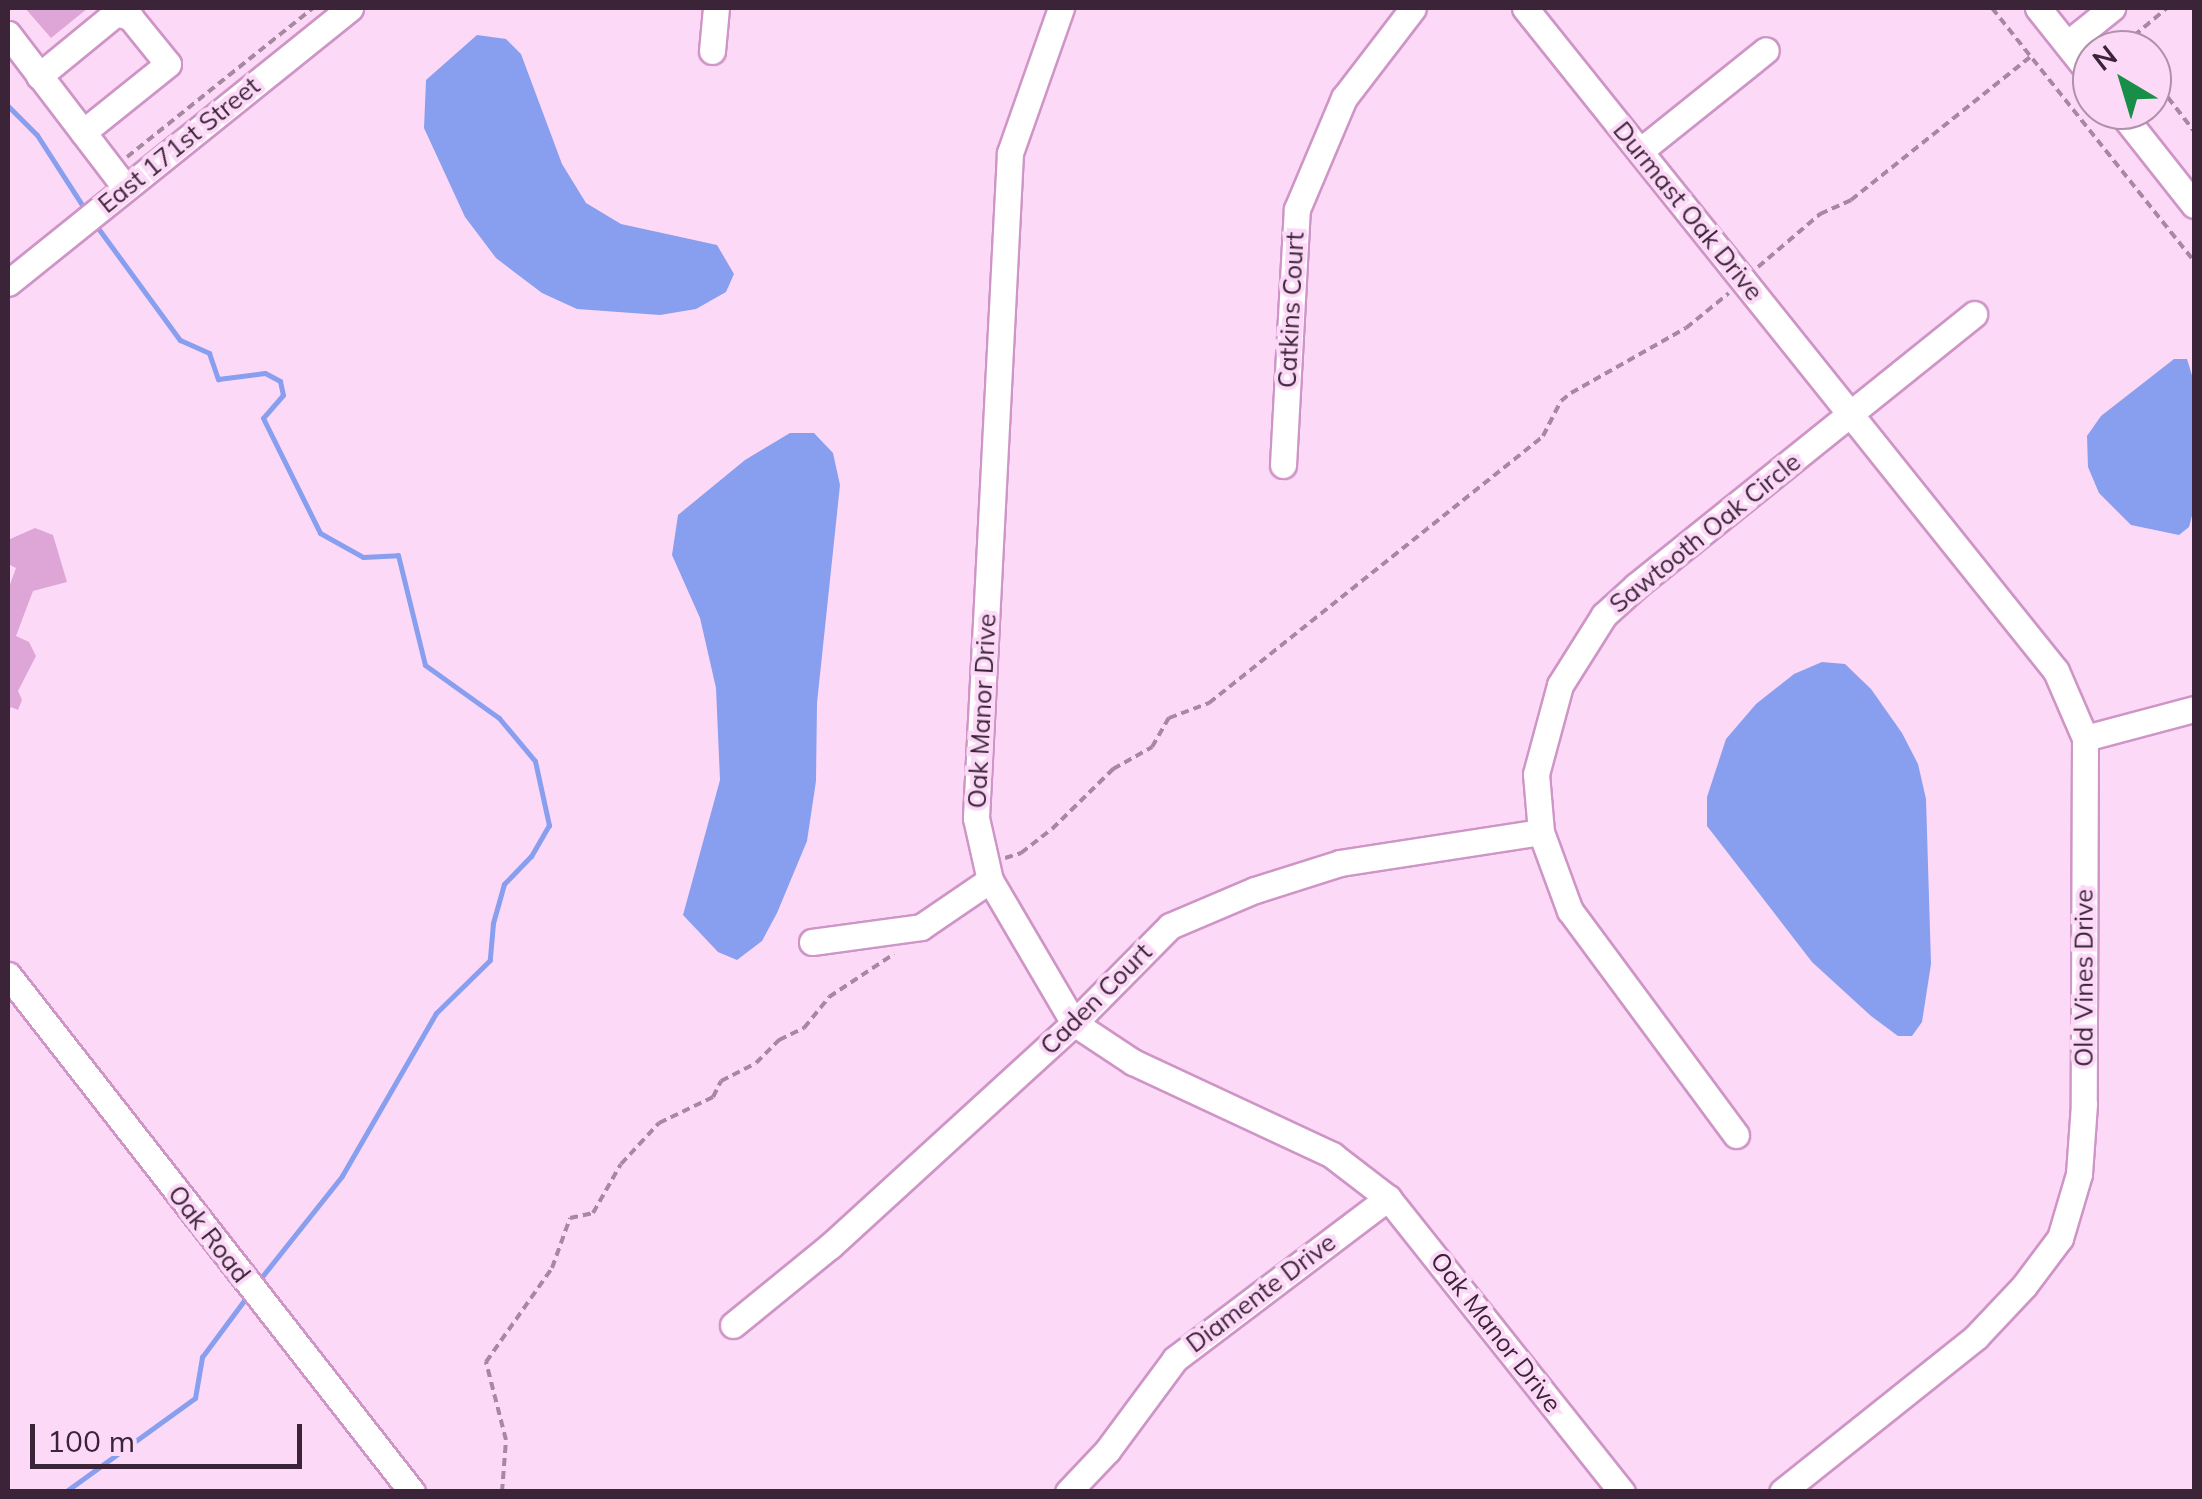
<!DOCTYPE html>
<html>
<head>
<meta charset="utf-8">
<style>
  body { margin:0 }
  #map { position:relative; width:2202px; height:1499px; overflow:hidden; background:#fdd9f8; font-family:Mulish,sans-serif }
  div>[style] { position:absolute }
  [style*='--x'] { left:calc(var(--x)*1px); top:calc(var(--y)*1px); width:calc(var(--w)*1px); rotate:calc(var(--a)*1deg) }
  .water>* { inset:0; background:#889eee }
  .stream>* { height:5px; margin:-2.5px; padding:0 2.5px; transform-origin:2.5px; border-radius:2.5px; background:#889eee }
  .building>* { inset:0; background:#dea5d7 }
  .path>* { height:4px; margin-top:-2px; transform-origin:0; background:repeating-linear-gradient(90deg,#a688a2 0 8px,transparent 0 13px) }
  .roads { filter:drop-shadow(2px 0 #ce95c6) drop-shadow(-2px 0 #ce95c6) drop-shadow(0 2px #ce95c6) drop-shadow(0 -2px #ce95c6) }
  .minor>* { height:25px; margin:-12.5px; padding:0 12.5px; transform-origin:12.5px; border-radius:12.5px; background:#fff }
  span { translate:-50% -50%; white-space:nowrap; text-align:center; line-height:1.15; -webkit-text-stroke:8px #fdd9f8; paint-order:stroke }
  .street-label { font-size:25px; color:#3b2438 }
  .frame { position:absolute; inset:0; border:10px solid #3b2438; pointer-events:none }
  .north { position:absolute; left:2072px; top:30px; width:100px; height:100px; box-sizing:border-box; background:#fdd9f8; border:2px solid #af91ab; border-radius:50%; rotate:322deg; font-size:28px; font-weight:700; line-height:40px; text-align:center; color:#3b2438 }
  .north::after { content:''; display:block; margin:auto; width:35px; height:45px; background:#198e48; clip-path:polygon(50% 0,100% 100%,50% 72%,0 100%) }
  .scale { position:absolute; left:30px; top:1424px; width:272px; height:45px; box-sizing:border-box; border:5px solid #3b2438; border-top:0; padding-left:12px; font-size:30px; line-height:35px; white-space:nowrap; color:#3b2438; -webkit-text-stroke:8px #fdd9f8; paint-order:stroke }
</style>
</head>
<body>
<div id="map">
  <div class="water">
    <div style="clip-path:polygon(477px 35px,506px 39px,521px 54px,562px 164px,586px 203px,621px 224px,717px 245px,734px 274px,726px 292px,696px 309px,660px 315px,577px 309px,542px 293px,496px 258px,465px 217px,424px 128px,426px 80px)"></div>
    <div style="clip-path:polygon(2174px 359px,2187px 359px,2194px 382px,2194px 508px,2189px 527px,2179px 535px,2131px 525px,2099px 493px,2088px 467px,2087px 436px,2101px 416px)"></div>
    <div style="clip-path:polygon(790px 433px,814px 433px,833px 453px,840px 485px,817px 703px,816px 781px,807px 841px,777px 913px,762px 941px,737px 960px,718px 952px,683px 915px,720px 780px,716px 688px,700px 618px,672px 555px,678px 515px,745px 460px)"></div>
    <div style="clip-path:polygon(1822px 662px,1845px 664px,1871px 689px,1902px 733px,1918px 764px,1926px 799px,1931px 964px,1922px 1022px,1912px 1036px,1898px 1036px,1871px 1016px,1812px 962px,1707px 826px,1707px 797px,1726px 739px,1756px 704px,1794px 674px)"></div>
  </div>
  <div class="stream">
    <div style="--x:8;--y:106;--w:41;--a:45"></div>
    <div style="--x:37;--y:135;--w:90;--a:57.2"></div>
    <div style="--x:95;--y:224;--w:144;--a:53.8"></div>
    <div style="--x:180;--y:340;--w:32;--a:24"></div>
    <div style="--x:209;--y:353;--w:28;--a:71"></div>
    <div style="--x:218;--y:379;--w:47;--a:-7.3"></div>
    <div style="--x:265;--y:373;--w:17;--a:28"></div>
    <div style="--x:280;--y:381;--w:14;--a:78"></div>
    <div style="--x:283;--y:395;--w:30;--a:131"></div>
    <div style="--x:263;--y:418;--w:128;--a:63.6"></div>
    <div style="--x:320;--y:533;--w:49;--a:29.2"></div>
    <div style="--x:363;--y:557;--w:35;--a:-3"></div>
    <div style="--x:398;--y:555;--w:113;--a:76.2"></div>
    <div style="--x:425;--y:665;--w:91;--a:35.6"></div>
    <div style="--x:499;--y:718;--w:56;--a:50.1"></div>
    <div style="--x:535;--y:761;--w:66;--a:77.7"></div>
    <div style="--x:549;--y:825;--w:36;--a:120"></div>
    <div style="--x:531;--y:856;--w:39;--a:134"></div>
    <div style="--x:504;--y:884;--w:41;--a:105.8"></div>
    <div style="--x:493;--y:923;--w:37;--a:95"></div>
    <div style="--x:490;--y:960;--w:76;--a:135.5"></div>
    <div style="--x:436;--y:1013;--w:188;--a:120"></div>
    <div style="--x:342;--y:1176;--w:137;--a:128.5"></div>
    <div style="--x:65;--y:1492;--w:160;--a:-35.9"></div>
    <div style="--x:195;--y:1398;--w:42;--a:-80.3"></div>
    <div style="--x:202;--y:1357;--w:77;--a:-53.4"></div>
  </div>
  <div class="building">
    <div style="clip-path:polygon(25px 8px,88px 8px,51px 38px)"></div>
    <div style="clip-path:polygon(35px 528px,53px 535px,67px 582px,33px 591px,16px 636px,29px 642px,36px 656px,18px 691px,22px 700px,18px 710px,11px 707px,8px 714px,8px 590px,16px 568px,8px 564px,8px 540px)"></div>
  </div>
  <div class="path">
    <div style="--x:1992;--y:8;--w:324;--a:51.4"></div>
    <div style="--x:2130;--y:50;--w:8;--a:-135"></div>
    <div style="--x:2124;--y:44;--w:56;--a:-39.9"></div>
    <div style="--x:2152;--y:77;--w:68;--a:52.1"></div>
    <div style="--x:127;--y:157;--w:238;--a:-38.7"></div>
    <div style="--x:1758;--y:267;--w:82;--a:-40.5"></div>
    <div style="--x:1820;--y:214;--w:34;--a:-24"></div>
    <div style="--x:1851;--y:200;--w:229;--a:-38.6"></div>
    <div style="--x:1005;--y:858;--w:17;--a:-17"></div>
    <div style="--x:1021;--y:853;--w:39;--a:-38"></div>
    <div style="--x:1052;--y:829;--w:86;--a:-44.5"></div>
    <div style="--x:1113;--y:769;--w:45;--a:-29.4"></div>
    <div style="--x:1152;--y:747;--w:34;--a:-60"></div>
    <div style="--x:1169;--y:718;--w:43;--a:-20.6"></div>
    <div style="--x:1209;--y:703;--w:428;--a:-38.6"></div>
    <div style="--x:1543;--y:436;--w:39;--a:-63"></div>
    <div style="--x:1561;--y:401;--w:13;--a:-39"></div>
    <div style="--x:1571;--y:393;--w:132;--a:-29.5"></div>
    <div style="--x:1686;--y:328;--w:55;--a:-39.1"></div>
    <div style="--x:502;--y:1492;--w:52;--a:-85.6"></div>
    <div style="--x:506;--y:1440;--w:81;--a:-104.4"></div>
    <div style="--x:486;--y:1362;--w:115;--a:-54.9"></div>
    <div style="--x:552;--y:1268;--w:53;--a:-70.2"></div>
    <div style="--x:570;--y:1218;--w:24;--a:-12"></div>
    <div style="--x:593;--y:1213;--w:56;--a:-60.3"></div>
    <div style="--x:621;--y:1164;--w:56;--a:-47.2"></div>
    <div style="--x:659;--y:1123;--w:60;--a:-25.7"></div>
    <div style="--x:713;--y:1097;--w:18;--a:-63"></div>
    <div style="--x:721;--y:1081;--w:39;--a:-27"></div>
    <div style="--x:756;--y:1063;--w:33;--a:-45"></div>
    <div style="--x:779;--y:1040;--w:28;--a:-26"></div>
    <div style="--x:804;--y:1028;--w:40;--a:-51"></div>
    <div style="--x:829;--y:997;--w:78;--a:-33.5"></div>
  </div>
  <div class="roads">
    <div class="minor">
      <div style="--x:1061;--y:8;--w:154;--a:109.4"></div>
      <div style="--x:1010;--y:153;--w:666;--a:92.93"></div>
      <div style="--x:976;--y:818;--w:64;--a:77.3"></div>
      <div style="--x:990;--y:880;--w:166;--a:59.6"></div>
      <div style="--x:1074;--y:1023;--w:71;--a:33.5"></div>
      <div style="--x:1133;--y:1062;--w:220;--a:25"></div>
      <div style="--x:1332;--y:1155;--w:71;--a:37.5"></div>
      <div style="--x:1388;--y:1198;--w:376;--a:51.5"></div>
      <div style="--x:1525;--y:8;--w:849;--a:51.31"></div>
      <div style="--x:2056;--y:671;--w:73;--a:66.6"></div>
      <div style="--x:2085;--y:738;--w:366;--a:90.2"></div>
      <div style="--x:2084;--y:1104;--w:70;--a:94.1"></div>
      <div style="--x:2079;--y:1174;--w:67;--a:106.5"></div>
      <div style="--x:2060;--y:1238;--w:60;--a:126.9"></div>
      <div style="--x:2024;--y:1286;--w:70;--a:133.3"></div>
      <div style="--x:1976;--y:1337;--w:248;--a:141.4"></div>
      <div style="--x:2038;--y:8;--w:87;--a:51.5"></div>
      <div style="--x:8;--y:34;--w:193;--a:52.6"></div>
      <div style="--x:2067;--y:44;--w:58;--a:-38.7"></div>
      <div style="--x:712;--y:51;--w:43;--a:-84.7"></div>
      <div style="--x:39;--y:76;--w:99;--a:-39.3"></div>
      <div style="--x:116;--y:13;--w:15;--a:16"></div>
      <div style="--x:130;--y:17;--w:60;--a:51"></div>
      <div style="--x:168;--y:64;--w:109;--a:141.3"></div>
      <div style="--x:2119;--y:110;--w:121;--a:51.7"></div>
      <div style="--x:1640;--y:151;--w:161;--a:-38.7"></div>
      <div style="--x:8;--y:283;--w:439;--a:-38.8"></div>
      <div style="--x:1283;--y:465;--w:256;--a:-86.9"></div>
      <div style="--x:1297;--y:209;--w:121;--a:-67.1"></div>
      <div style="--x:1344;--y:98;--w:113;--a:-52.5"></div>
      <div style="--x:2085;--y:738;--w:113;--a:-14.9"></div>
      <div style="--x:812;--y:942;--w:110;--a:-7.8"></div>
      <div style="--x:921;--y:927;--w:83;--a:-34.3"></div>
      <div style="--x:8;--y:975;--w:656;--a:51.99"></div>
      <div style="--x:1736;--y:1135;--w:279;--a:-126.5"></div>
      <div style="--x:1570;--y:911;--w:84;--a:-110.2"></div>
      <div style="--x:1541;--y:832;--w:58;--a:-94.9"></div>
      <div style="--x:1536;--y:774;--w:92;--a:-74.9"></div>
      <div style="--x:1560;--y:685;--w:83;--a:-57.8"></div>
      <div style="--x:1604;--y:615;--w:43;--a:-42.2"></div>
      <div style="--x:1636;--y:586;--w:434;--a:-38.8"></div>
      <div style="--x:733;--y:1325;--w:125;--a:-39.2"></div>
      <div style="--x:830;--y:1246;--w:331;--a:-42.4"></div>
      <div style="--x:1074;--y:1023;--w:136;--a:-45.3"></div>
      <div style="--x:1170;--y:926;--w:92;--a:-23"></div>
      <div style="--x:1255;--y:890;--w:89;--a:-17.6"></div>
      <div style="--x:1340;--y:863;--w:203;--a:-8.8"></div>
      <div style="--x:1068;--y:1492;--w:57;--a:-46.4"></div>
      <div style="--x:1107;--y:1451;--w:114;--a:-53.5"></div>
      <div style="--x:1175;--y:1359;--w:267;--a:-37.1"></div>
    </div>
  </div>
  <div class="street-label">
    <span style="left:179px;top:145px;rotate:-39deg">East 171st Street</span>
    <span style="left:1688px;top:211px;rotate:51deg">Durmast Oak Drive</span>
    <span style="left:1291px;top:310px;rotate:-87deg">Catkins Court</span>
    <span style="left:1705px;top:533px;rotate:-39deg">Sawtooth Oak Circle</span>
    <span style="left:982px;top:711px;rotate:-87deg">Oak Manor Drive</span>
    <span style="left:2084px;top:978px;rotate:-90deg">Old Vines Drive</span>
    <span style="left:1096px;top:999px;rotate:-45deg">Caden Court</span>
    <span style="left:209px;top:1234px;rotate:52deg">Oak Road</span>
    <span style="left:1261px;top:1293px;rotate:-37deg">Diamente Drive</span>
    <span style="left:1496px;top:1332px;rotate:52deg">Oak Manor Drive</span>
  </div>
  <div class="frame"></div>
  <div class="north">N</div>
  <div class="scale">100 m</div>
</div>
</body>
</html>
